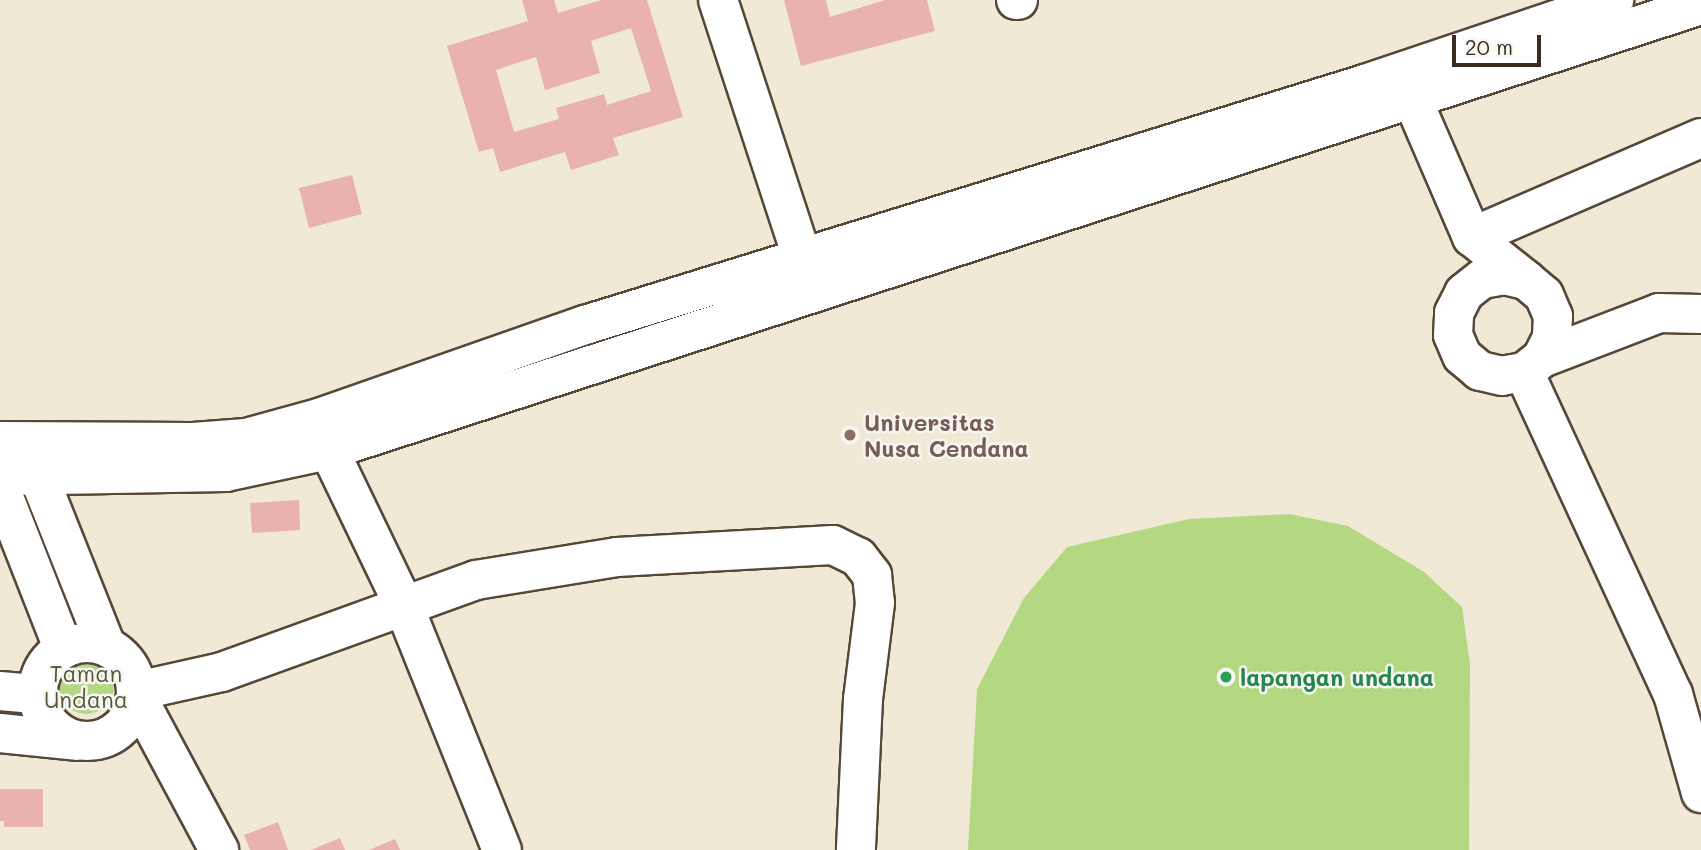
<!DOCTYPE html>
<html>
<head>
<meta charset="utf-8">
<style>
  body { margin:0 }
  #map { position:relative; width:1701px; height:850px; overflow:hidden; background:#f0e9d5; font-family:Mali,sans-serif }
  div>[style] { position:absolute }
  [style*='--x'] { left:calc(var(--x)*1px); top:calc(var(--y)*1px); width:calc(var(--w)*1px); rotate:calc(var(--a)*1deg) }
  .green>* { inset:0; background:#b3d881 }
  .round { border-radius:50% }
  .building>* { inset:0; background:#e9b2ae }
  .roads { filter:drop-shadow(2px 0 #564739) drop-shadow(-2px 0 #564739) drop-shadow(0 2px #564739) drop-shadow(0 -2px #564739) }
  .minor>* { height:38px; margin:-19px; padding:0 19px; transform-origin:19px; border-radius:19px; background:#fff }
  .minor>.ring { margin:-19px; padding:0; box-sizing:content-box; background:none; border:38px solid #fff; border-radius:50% }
  .dots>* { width:19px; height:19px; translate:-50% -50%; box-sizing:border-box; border:4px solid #f6f6f2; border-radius:50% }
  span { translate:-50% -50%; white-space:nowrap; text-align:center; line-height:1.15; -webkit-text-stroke:5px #f6f6f2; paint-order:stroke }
  .education-label { font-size:23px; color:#785e54; font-weight:700 }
  .left { translate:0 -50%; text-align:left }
  .park-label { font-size:23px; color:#595637 }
  .leisure-label { font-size:23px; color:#27864d; font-weight:700 }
  .scale { position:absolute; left:1452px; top:35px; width:89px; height:32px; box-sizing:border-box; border:4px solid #3b2a1e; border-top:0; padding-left:9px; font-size:21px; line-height:24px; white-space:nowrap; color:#3b2a1e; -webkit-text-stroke:5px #f6f6f2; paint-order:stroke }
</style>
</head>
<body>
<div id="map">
  <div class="green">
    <div style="clip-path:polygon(1289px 514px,1348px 526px,1424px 572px,1462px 607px,1470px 664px,1469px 850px,968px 850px,977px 689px,1024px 598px,1067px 547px,1189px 519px)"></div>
    <div class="round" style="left:58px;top:658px;width:56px;height:56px"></div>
  </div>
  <div class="building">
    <div style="clip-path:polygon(evenodd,522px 0,554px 0,558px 13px,601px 0,647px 0,683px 117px,613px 138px,619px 155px,571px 170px,565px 152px,500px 172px,493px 148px,479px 152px,447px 46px,528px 21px,522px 0,631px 28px,651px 91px,607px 105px,604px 94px,556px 108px,559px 119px,514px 132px,496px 70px,536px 57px,545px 90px,600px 73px,591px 41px,631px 28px)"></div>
    <div style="clip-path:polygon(784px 0,826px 0,830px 17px,885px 0,927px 0,935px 31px,801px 66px)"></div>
    <div style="clip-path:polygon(352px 175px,362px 214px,309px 228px,299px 188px)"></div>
    <div style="clip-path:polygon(299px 500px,300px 530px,252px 533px,250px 503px)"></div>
    <div style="clip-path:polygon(0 789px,43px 789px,43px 827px,4px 827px,4px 821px,0 821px)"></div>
    <div style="clip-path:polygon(278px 822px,288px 850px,250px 850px,244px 835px)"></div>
    <div style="clip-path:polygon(340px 838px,345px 850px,311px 850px)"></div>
    <div style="clip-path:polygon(395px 839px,400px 850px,369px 850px)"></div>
  </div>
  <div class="roads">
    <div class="minor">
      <div style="--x:718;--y:0;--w:296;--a:71.9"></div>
      <div style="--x:1016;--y:0;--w:2;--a:0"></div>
      <div style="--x:1411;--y:96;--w:154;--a:66.6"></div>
      <div style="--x:1472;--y:237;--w:69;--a:38.5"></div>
      <div style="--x:1526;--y:280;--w:23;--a:40"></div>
      <div style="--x:1544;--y:295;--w:23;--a:67"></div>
      <div style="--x:1553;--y:316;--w:22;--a:93"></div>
      <div style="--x:1552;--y:338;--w:22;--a:117"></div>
      <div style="--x:1542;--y:358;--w:23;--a:142"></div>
      <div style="--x:1524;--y:372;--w:22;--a:170"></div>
      <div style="--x:1502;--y:376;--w:23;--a:-167"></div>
      <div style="--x:1480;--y:371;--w:23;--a:-140"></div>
      <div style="--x:1462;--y:356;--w:23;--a:-113"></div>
      <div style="--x:1453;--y:335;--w:22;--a:-87"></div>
      <div style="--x:1454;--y:313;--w:22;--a:-63"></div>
      <div style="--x:1464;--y:293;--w:23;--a:-38"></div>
      <div style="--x:1482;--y:279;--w:22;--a:-10"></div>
      <div style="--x:1504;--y:275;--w:23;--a:13"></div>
      <div style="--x:1472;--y:237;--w:249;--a:-23.4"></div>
      <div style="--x:1542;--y:358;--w:125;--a:-21"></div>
      <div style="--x:1659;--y:313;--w:42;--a:1.4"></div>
      <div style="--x:1524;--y:372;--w:355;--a:65.2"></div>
      <div style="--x:1673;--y:694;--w:103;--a:74.2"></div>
      <div style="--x:324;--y:426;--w:25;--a:78"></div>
      <div style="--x:329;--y:450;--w:171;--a:64.3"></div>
      <div style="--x:403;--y:604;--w:265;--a:68.1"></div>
      <div style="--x:0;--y:441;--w:193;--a:0.3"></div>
      <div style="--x:193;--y:442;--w:53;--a:-4.3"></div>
      <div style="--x:246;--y:438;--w:79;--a:-15.4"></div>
      <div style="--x:322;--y:417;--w:279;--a:-19.3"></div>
      <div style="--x:585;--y:325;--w:816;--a:-17.17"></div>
      <div style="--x:1365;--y:84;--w:263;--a:-18.6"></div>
      <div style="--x:35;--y:453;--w:22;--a:82"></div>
      <div style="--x:38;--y:475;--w:184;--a:68.3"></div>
      <div style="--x:0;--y:476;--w:226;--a:-1"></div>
      <div style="--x:226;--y:472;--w:105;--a:-12.1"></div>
      <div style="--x:329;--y:450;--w:1442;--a:-17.97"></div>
      <div style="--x:0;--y:487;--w:173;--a:68.6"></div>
      <div class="ring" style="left:38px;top:643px;width:60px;height:60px"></div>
      <div style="--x:0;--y:691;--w:37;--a:5"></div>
      <div style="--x:137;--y:691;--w:87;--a:-12.6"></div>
      <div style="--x:222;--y:672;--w:270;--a:-19.9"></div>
      <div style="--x:476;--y:580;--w:143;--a:-9.3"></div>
      <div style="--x:617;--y:557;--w:216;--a:-3.2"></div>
      <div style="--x:833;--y:545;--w:28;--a:26"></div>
      <div style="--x:858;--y:557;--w:23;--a:52"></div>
      <div style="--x:872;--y:575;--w:28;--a:84"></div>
      <div style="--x:875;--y:603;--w:97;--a:97.1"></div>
      <div style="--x:863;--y:699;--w:151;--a:92.7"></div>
      <div style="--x:137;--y:697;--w:174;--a:61.8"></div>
      <div style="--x:0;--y:733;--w:77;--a:5.9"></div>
    </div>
  </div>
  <div class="dots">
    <div style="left:850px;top:435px;background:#8d6e63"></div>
    <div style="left:1226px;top:677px;background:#2e9e5b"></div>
  </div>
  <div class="education-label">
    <span class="left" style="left:864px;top:435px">Universitas<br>Nusa Cendana</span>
  </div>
  <div class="park-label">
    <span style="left:86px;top:686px">Taman<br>Undana</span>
  </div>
  <div class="leisure-label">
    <span class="left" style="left:1240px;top:677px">lapangan undana</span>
  </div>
  <div class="scale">20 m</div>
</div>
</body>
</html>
